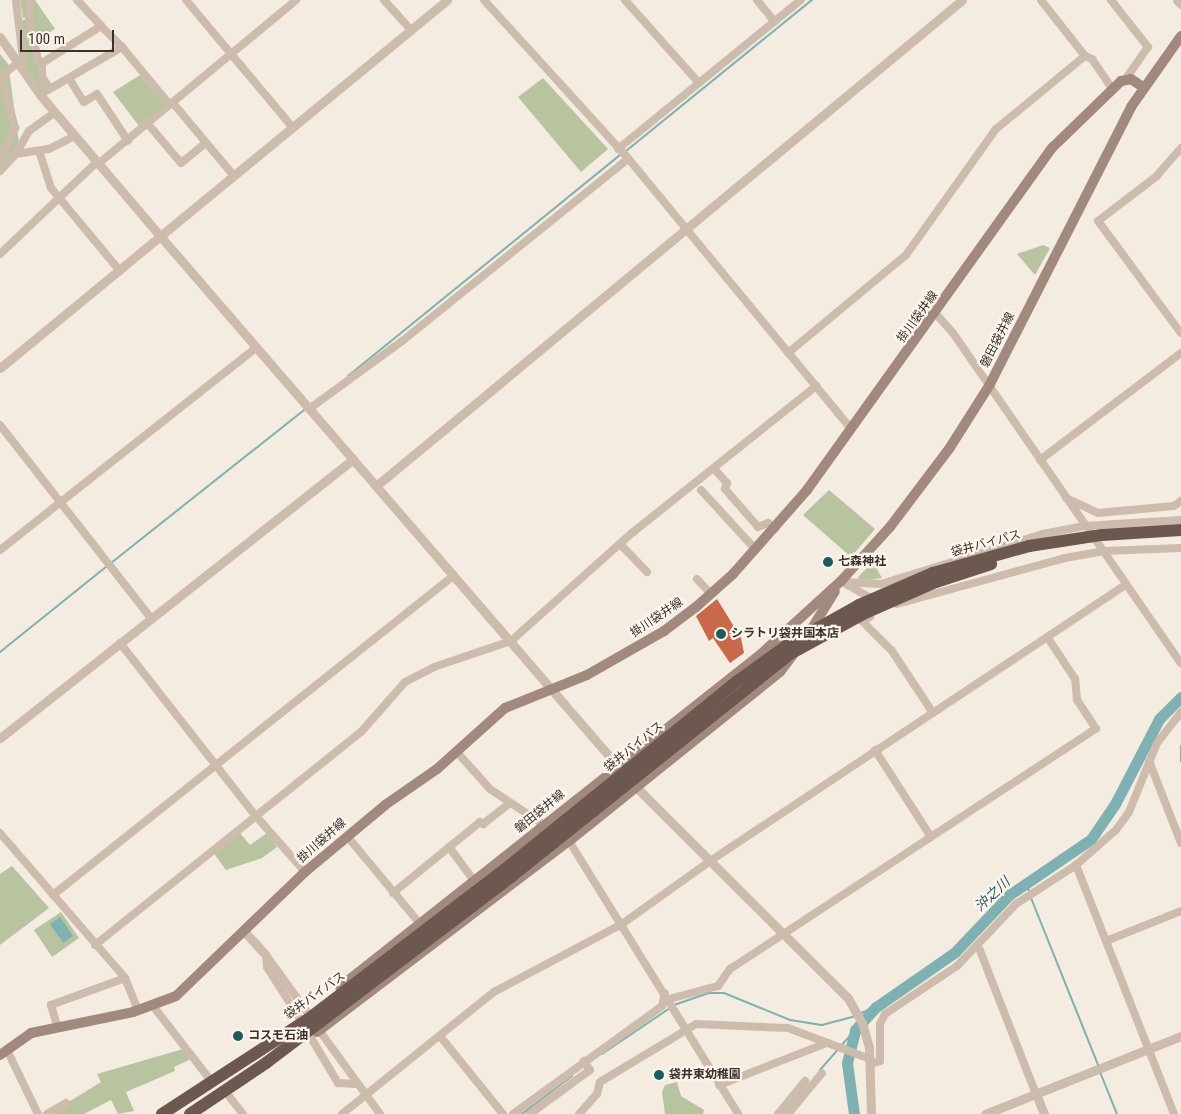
<!DOCTYPE html>
<html>
<head>
<meta charset="utf-8">
<style>
  body { margin:0 }
  #map { position:relative; width:1181px; height:1114px; overflow:hidden; background:#f4ebe1; font-family:"Roboto Condensed","Noto Sans JP",sans-serif }
  div>[style] { position:absolute }
  [style*='--x'] { left:calc(var(--x)*1px); top:calc(var(--y)*1px); width:calc(var(--w)*1px); rotate:calc(var(--a)*1deg) }
  .green>* { inset:0; background:#b8c4a0 }
  .water>* { inset:0; background:#7fb0b2 }
  .stream>* { height:2px; margin:-1px; padding:0 1px; transform-origin:1px; border-radius:1px; background:#7fb0b2 }
  .river>* { height:11px; margin:-5.5px; padding:0 5.5px; transform-origin:5.5px; border-radius:5.5px; background:#7fb0b2 }
  .building>* { inset:0; background:#c8694b }
  .minor>* { height:8px; margin:-4px; padding:0 4px; transform-origin:4px; border-radius:4px; background:#cdbbac }
  .tertiary>* { height:9px; margin:-4.5px; padding:0 4.5px; transform-origin:4.5px; border-radius:4.5px; background:#cdbbac }
  .secondary>* { height:10px; margin:-5px; padding:0 5px; transform-origin:5px; border-radius:5px; background:#a18a7d }
  .trunk>* { height:12px; margin:-6px; padding:0 6px; transform-origin:6px; border-radius:6px; background:#6c584f }
  .trunk-bridge>* { height:12px; margin:-6px; padding:0 6px; transform-origin:6px; border-radius:6px; background:#6c584f }
  .dots>* { width:14px; height:14px; translate:-50% -50%; box-sizing:border-box; border:2px solid #fbf5ee; border-radius:50% }
  span { translate:-50% -50%; white-space:nowrap; text-align:center; line-height:1.15; -webkit-text-stroke:4.5px #fbf5ee; paint-order:stroke }
  .street-label { font-size:12px; color:#3b302b }
  .poi-label { font-size:12px; color:#3b302b; font-weight:700 }
  .left { translate:0 -50%; text-align:left }
  .water-label { font-size:14px; color:#1f5a5e; font-style:italic }
  .scale { position:absolute; left:20px; top:30px; width:94px; height:22px; box-sizing:border-box; border:2px solid #3b302b; border-top:0; padding-left:6px; font-size:15px; line-height:18px; white-space:nowrap; color:#3b302b; -webkit-text-stroke:4px #fbf5ee; paint-order:stroke }
</style>
</head>
<body>
<div id="map">
  <div class="green">
    <div style="clip-path:polygon(20px 0,35px 0,55px 29px,37px 40px,32px 16px,34px 4px,29px 16px,23px 18px)"></div>
    <div style="clip-path:polygon(29px 18px,48px 88px,41px 92px,23px 66px,20px 21px)"></div>
    <div style="clip-path:polygon(0 54px,8px 64px,19px 143px,0 170px)"></div>
    <div style="clip-path:polygon(140px 75px,166px 106px,139px 126px,113px 92px)"></div>
    <div style="clip-path:polygon(543px 78px,608px 149px,581px 172px,518px 97px)"></div>
    <div style="clip-path:polygon(1043px 245px,1050px 248px,1035px 275px,1017px 254px)"></div>
    <div style="clip-path:polygon(829px 490px,875px 529px,851px 557px,803px 515px)"></div>
    <div style="clip-path:polygon(873px 562px,882px 578px,861px 581px,858px 577px)"></div>
    <div style="clip-path:polygon(239px 832px,250px 845px,267px 833px,277px 847px,262px 858px,226px 870px,213px 852px)"></div>
    <div style="clip-path:polygon(12px 866px,49px 908px,0 945px,0 874px)"></div>
    <div style="clip-path:polygon(61px 912px,79px 938px,52px 957px,34px 930px)"></div>
    <div style="clip-path:polygon(183px 1049px,191px 1059px,174px 1067px,175px 1071px,126px 1092px,134px 1111px,118px 1114px,111px 1100px,84px 1114px,49px 1114px,101px 1082px,97px 1074px)"></div>
    <div style="clip-path:polygon(677px 1082px,681px 1096px,704px 1110px,703px 1114px,665px 1114px,662px 1092px,665px 1085px)"></div>
  </div>
  <div class="water">
    <div style="clip-path:polygon(60px 917px,73px 936px,63px 943px,50px 924px)"></div>
  </div>
  <div class="stream">
    <div style="--x:626;--y:151;--w:240;--a:-39.1"></div>
    <div style="--x:348;--y:376;--w:353;--a:-39.1"></div>
    <div style="--x:111;--y:563;--w:248;--a:-38.4"></div>
    <div style="--x:0;--y:652;--w:137;--a:-38.8"></div>
    <div style="--x:1181;--y:746;--w:15;--a:90"></div>
    <div style="--x:1026;--y:883;--w:11;--a:68"></div>
    <div style="--x:1031;--y:898;--w:180;--a:68.1"></div>
    <div style="--x:674;--y:1005;--w:36;--a:-19"></div>
    <div style="--x:708;--y:993;--w:16;--a:0"></div>
    <div style="--x:724;--y:993;--w:71;--a:22.2"></div>
    <div style="--x:790;--y:1020;--w:32;--a:9"></div>
    <div style="--x:822;--y:1025;--w:34;--a:-15"></div>
    <div style="--x:861;--y:1013;--w:16;--a:-22"></div>
    <div style="--x:841;--y:1046;--w:21;--a:-49"></div>
    <div style="--x:602;--y:1054;--w:82;--a:-34.1"></div>
    <div style="--x:820;--y:1070;--w:28;--a:-49"></div>
    <div style="--x:1100;--y:1072;--w:45;--a:68"></div>
    <div style="--x:787;--y:1108;--w:21;--a:-47"></div>
    <div style="--x:522;--y:1114;--w:63;--a:-37.2"></div>
  </div>
  <div class="river">
    <div style="--x:854;--y:1114;--w:51;--a:-97.8"></div>
    <div style="--x:847;--y:1063;--w:34;--a:-76"></div>
    <div style="--x:855;--y:1030;--w:31;--a:-48"></div>
    <div style="--x:876;--y:1007;--w:96;--a:-34.8"></div>
    <div style="--x:955;--y:952;--w:79;--a:-46.5"></div>
    <div style="--x:1009;--y:895;--w:99;--a:-34.3"></div>
    <div style="--x:1091;--y:839;--w:42;--a:-55.6"></div>
    <div style="--x:1115;--y:804;--w:96;--a:-62.6"></div>
    <div style="--x:1159;--y:719;--w:31;--a:-45"></div>
  </div>
  <div class="building">
    <div style="clip-path:polygon(717px 599px,741px 638px,744px 653px,730px 663px,713px 638px,709px 641px,696px 616px)"></div>
  </div>
  <div class="minor">
    <div style="--x:30;--y:0;--w:18;--a:93"></div>
    <div style="--x:29;--y:18;--w:43;--a:77.9"></div>
    <div style="--x:38;--y:60;--w:5;--a:37"></div>
    <div style="--x:77;--y:0;--w:35;--a:47"></div>
    <div style="--x:186;--y:0;--w:167;--a:50.1"></div>
    <div style="--x:384;--y:0;--w:40;--a:48"></div>
    <div style="--x:484;--y:0;--w:212;--a:47.7"></div>
    <div style="--x:627;--y:157;--w:352;--a:50.5"></div>
    <div style="--x:625;--y:0;--w:111;--a:48.3"></div>
    <div style="--x:757;--y:0;--w:28;--a:51"></div>
    <div style="--x:1111;--y:0;--w:60;--a:51.8"></div>
    <div style="--x:1148;--y:47;--w:38;--a:125"></div>
    <div style="--x:1085;--y:56;--w:8;--a:23"></div>
    <div style="--x:1092;--y:59;--w:36;--a:56"></div>
    <div style="--x:70;--y:80;--w:26;--a:58"></div>
    <div style="--x:84;--y:102;--w:15;--a:-32"></div>
    <div style="--x:97;--y:94;--w:56;--a:56.6"></div>
    <div style="--x:48;--y:90;--w:86;--a:-30.2"></div>
    <div style="--x:41;--y:96;--w:12;--a:-48"></div>
    <div style="--x:49;--y:87;--w:12;--a:-125"></div>
    <div style="--x:42;--y:77;--w:14;--a:-90"></div>
    <div style="--x:42;--y:63;--w:70;--a:-32.1"></div>
    <div style="--x:101;--y:26;--w:30;--a:45"></div>
    <div style="--x:122;--y:47;--w:75;--a:50.4"></div>
    <div style="--x:173;--y:103;--w:95;--a:50.1"></div>
    <div style="--x:148;--y:124;--w:51;--a:49.8"></div>
    <div style="--x:181;--y:163;--w:32;--a:-39"></div>
    <div style="--x:1181;--y:148;--w:37;--a:131"></div>
    <div style="--x:1157;--y:176;--w:74;--a:142.7"></div>
    <div style="--x:1098;--y:221;--w:139;--a:53.5"></div>
    <div style="--x:618;--y:149;--w:236;--a:-39.2"></div>
    <div style="--x:39;--y:151;--w:39;--a:72"></div>
    <div style="--x:51;--y:188;--w:108;--a:50.3"></div>
    <div style="--x:16;--y:154;--w:26;--a:-61"></div>
    <div style="--x:29;--y:131;--w:32;--a:-36"></div>
    <div style="--x:0;--y:158;--w:34;--a:-63"></div>
    <div style="--x:15;--y:128;--w:47;--a:-104.9"></div>
    <div style="--x:3;--y:83;--w:11;--a:-75"></div>
    <div style="--x:6;--y:72;--w:21;--a:-37"></div>
    <div style="--x:23;--y:59;--w:58;--a:-96.9"></div>
    <div style="--x:98;--y:164;--w:257;--a:-39.6"></div>
    <div style="--x:0;--y:171;--w:23;--a:-47"></div>
    <div style="--x:16;--y:154;--w:33;--a:-9"></div>
    <div style="--x:49;--y:149;--w:29;--a:-27"></div>
    <div style="--x:0;--y:254;--w:134;--a:-43.5"></div>
    <div style="--x:936;--y:314;--w:25;--a:48"></div>
    <div style="--x:953;--y:333;--w:401;--a:55.4"></div>
    <div style="--x:788;--y:353;--w:153;--a:-39.7"></div>
    <div style="--x:906;--y:255;--w:155;--a:-54.5"></div>
    <div style="--x:996;--y:129;--w:115;--a:-39.4"></div>
    <div style="--x:1085;--y:56;--w:71;--a:-128.2"></div>
    <div style="--x:309;--y:409;--w:114;--a:-36.1"></div>
    <div style="--x:401;--y:342;--w:292;--a:-38.9"></div>
    <div style="--x:0;--y:425;--w:245;--a:52"></div>
    <div style="--x:1040;--y:460;--w:177;--a:-37.2"></div>
    <div style="--x:717;--y:472;--w:15;--a:48"></div>
    <div style="--x:727;--y:483;--w:6;--a:108"></div>
    <div style="--x:725;--y:489;--w:50;--a:49"></div>
    <div style="--x:758;--y:527;--w:11;--a:-22"></div>
    <div style="--x:768;--y:523;--w:9;--a:36"></div>
    <div style="--x:701;--y:490;--w:81;--a:47.5"></div>
    <div style="--x:1066;--y:498;--w:35;--a:25"></div>
    <div style="--x:1098;--y:513;--w:76;--a:-5.3"></div>
    <div style="--x:1174;--y:506;--w:9;--a:-36"></div>
    <div style="--x:620;--y:544;--w:39;--a:46"></div>
    <div style="--x:0;--y:550;--w:326;--a:-38.3"></div>
    <div style="--x:697;--y:579;--w:21;--a:47"></div>
    <div style="--x:841;--y:581;--w:38;--a:30"></div>
    <div style="--x:845;--y:582;--w:36;--a:3"></div>
    <div style="--x:881;--y:584;--w:170;--a:-17.2"></div>
    <div style="--x:1043;--y:534;--w:42;--a:-11"></div>
    <div style="--x:1084;--y:526;--w:97;--a:-3.5"></div>
    <div style="--x:897;--y:604;--w:174;--a:-15.3"></div>
    <div style="--x:1065;--y:558;--w:40;--a:-10"></div>
    <div style="--x:1104;--y:551;--w:77;--a:-2.2"></div>
    <div style="--x:870;--y:617;--w:9;--a:153"></div>
    <div style="--x:862;--y:621;--w:42;--a:45"></div>
    <div style="--x:892;--y:651;--w:74;--a:56.5"></div>
    <div style="--x:120;--y:643;--w:219;--a:51.9"></div>
    <div style="--x:255;--y:815;--w:76;--a:48.7"></div>
    <div style="--x:875;--y:750;--w:103;--a:57.2"></div>
    <div style="--x:456;--y:751;--w:51;--a:48.2"></div>
    <div style="--x:490;--y:789;--w:65;--a:33.7"></div>
    <div style="--x:1149;--y:761;--w:88;--a:68.7"></div>
    <div style="--x:0;--y:833;--w:191;--a:49.2"></div>
    <div style="--x:125;--y:978;--w:35;--a:68"></div>
    <div style="--x:347;--y:836;--w:116;--a:50.3"></div>
    <div style="--x:569;--y:841;--w:321;--a:58.2"></div>
    <div style="--x:449;--y:847;--w:44;--a:53.4"></div>
    <div style="--x:1076;--y:865;--w:268;--a:68.5"></div>
    <div style="--x:393;--y:893;--w:112;--a:-39.2"></div>
    <div style="--x:480;--y:822;--w:4;--a:34"></div>
    <div style="--x:483;--y:824;--w:34;--a:-38"></div>
    <div style="--x:53;--y:895;--w:512;--a:-38.57"></div>
    <div style="--x:1106;--y:941;--w:81;--a:-21.8"></div>
    <div style="--x:95;--y:945;--w:342;--a:-38.7"></div>
    <div style="--x:362;--y:731;--w:65;--a:-48.7"></div>
    <div style="--x:405;--y:682;--w:33;--a:-27"></div>
    <div style="--x:434;--y:667;--w:81;--a:-18.7"></div>
    <div style="--x:511;--y:641;--w:162;--a:-41.8"></div>
    <div style="--x:632;--y:533;--w:236;--a:-38.6"></div>
    <div style="--x:979;--y:948;--w:157;--a:68.7"></div>
    <div style="--x:266;--y:955;--w:12;--a:85"></div>
    <div style="--x:267;--y:967;--w:62;--a:57.6"></div>
    <div style="--x:266;--y:955;--w:72;--a:54.1"></div>
    <div style="--x:669;--y:999;--w:51;--a:-14.9"></div>
    <div style="--x:718;--y:986;--w:21;--a:-55"></div>
    <div style="--x:730;--y:969;--w:438;--a:-33.3"></div>
    <div style="--x:1096;--y:729;--w:35;--a:-123"></div>
    <div style="--x:1077;--y:700;--w:21;--a:-95"></div>
    <div style="--x:1075;--y:679;--w:49;--a:-123.4"></div>
    <div style="--x:153;--y:1006;--w:96;--a:52.2"></div>
    <div style="--x:57;--y:1025;--w:21;--a:-107"></div>
    <div style="--x:51;--y:1005;--w:79;--a:-20"></div>
    <div style="--x:319;--y:1030;--w:104;--a:54"></div>
    <div style="--x:310;--y:1036;--w:55;--a:59.2"></div>
    <div style="--x:338;--y:1083;--w:19;--a:3"></div>
    <div style="--x:440;--y:1036;--w:100;--a:51.1"></div>
    <div style="--x:8;--y:1052;--w:69;--a:64.2"></div>
    <div style="--x:871;--y:1064;--w:9;--a:-18"></div>
    <div style="--x:880;--y:1061;--w:37;--a:-90"></div>
    <div style="--x:880;--y:1024;--w:11;--a:-63"></div>
    <div style="--x:885;--y:1014;--w:87;--a:-33.7"></div>
    <div style="--x:957;--y:966;--w:86;--a:-46.4"></div>
    <div style="--x:1016;--y:904;--w:72;--a:-33"></div>
    <div style="--x:1076;--y:865;--w:53;--a:-41.2"></div>
    <div style="--x:1116;--y:830;--w:22;--a:-54"></div>
    <div style="--x:1129;--y:812;--w:74;--a:-67.9"></div>
    <div style="--x:1157;--y:743;--w:39;--a:-52"></div>
    <div style="--x:719;--y:1085;--w:116;--a:-21.3"></div>
    <div style="--x:225;--y:1091;--w:29;--a:52"></div>
    <div style="--x:47;--y:1114;--w:22;--a:-30"></div>
    <div style="--x:342;--y:1114;--w:195;--a:-38.8"></div>
    <div style="--x:494;--y:992;--w:145;--a:-28"></div>
    <div style="--x:622;--y:924;--w:108;--a:-35.6"></div>
    <div style="--x:710;--y:861;--w:498;--a:-33.6"></div>
    <div style="--x:513;--y:1114;--w:184;--a:-35.9"></div>
    <div style="--x:662;--y:1006;--w:13;--a:-77"></div>
    <div style="--x:530;--y:1114;--w:74;--a:-36.3"></div>
    <div style="--x:590;--y:1070;--w:11;--a:-124"></div>
    <div style="--x:579;--y:1114;--w:27;--a:-48"></div>
    <div style="--x:597;--y:1094;--w:12;--a:-76"></div>
    <div style="--x:600;--y:1082;--w:112;--a:-31.1"></div>
    <div style="--x:696;--y:1024;--w:92;--a:2.5"></div>
    <div style="--x:788;--y:1028;--w:88;--a:20.7"></div>
    <div style="--x:778;--y:1114;--w:43;--a:-50.7"></div>
    <div style="--x:788;--y:1114;--w:53;--a:-50.3"></div>
  </div>
  <div class="tertiary">
    <div style="--x:1177;--y:0;--w:6;--a:45"></div>
    <div style="--x:0;--y:37;--w:72;--a:55.2"></div>
    <div style="--x:41;--y:96;--w:185;--a:49.6"></div>
    <div style="--x:161;--y:237;--w:705;--a:49.2"></div>
    <div style="--x:0;--y:368;--w:579;--a:-39.46"></div>
    <div style="--x:376;--y:486;--w:761;--a:-39.67"></div>
    <div style="--x:0;--y:738;--w:450;--a:-38.3"></div>
    <div style="--x:632;--y:783;--w:305;--a:44.9"></div>
    <div style="--x:848;--y:998;--w:29;--a:61"></div>
    <div style="--x:862;--y:1023;--w:25;--a:74"></div>
    <div style="--x:869;--y:1047;--w:67;--a:88.3"></div>
    <div style="--x:245;--y:932;--w:31;--a:48"></div>
    <div style="--x:1036;--y:1094;--w:22;--a:68"></div>
    <div style="--x:985;--y:1114;--w:211;--a:-21.7"></div>
  </div>
  <div class="secondary">
    <div style="--x:809;--y:633;--w:49;--a:-58.2"></div>
    <div style="--x:340;--y:987;--w:537;--a:-38.34"></div>
    <div style="--x:761;--y:654;--w:108;--a:-42.4"></div>
    <div style="--x:841;--y:581;--w:73;--a:-47.8"></div>
    <div style="--x:890;--y:527;--w:98;--a:-52.9"></div>
    <div style="--x:949;--y:449;--w:75;--a:-57.6"></div>
    <div style="--x:989;--y:386;--w:313;--a:-63"></div>
    <div style="--x:1131;--y:107;--w:87;--a:-54.8"></div>
    <div style="--x:317;--y:1032;--w:316;--a:-37.2"></div>
    <div style="--x:569;--y:841;--w:270;--a:-38.7"></div>
    <div style="--x:780;--y:672;--w:21;--a:-53"></div>
    <div style="--x:0;--y:1055;--w:38;--a:-35"></div>
    <div style="--x:31;--y:1033;--w:104;--a:-11.6"></div>
    <div style="--x:133;--y:1012;--w:46;--a:-20.4"></div>
    <div style="--x:176;--y:996;--w:179;--a:-43.9"></div>
    <div style="--x:305;--y:872;--w:104;--a:-39.9"></div>
    <div style="--x:385;--y:805;--w:63;--a:-34.7"></div>
    <div style="--x:437;--y:769;--w:91;--a:-41.9"></div>
    <div style="--x:505;--y:708;--w:88;--a:-21.9"></div>
    <div style="--x:587;--y:675;--w:89;--a:-29.7"></div>
    <div style="--x:664;--y:631;--w:40;--a:-37"></div>
    <div style="--x:696;--y:607;--w:50;--a:-41.7"></div>
    <div style="--x:733;--y:574;--w:112;--a:-48.6"></div>
    <div style="--x:807;--y:490;--w:422;--a:-54.4"></div>
    <div style="--x:1053;--y:147;--w:95;--a:-44.1"></div>
    <div style="--x:1121;--y:81;--w:10;--a:-11"></div>
    <div style="--x:1131;--y:79;--w:14;--a:34"></div>
  </div>
  <div class="trunk">
    <div style="--x:162;--y:1114;--w:173;--a:-33"></div>
    <div style="--x:307;--y:1020;--w:248;--a:-37.3"></div>
    <div style="--x:190;--y:1114;--w:92;--a:-33.9"></div>
    <div style="--x:266;--y:1063;--w:309;--a:-37.2"></div>
  </div>
  <div class="trunk-bridge">
    <div style="--x:504;--y:870;--w:302;--a:-39"></div>
    <div style="--x:739;--y:680;--w:58;--a:-35.9"></div>
    <div style="--x:786;--y:646;--w:84;--a:-29.3"></div>
    <div style="--x:859;--y:605;--w:81;--a:-23.4"></div>
    <div style="--x:933;--y:573;--w:100;--a:-15.7"></div>
    <div style="--x:1029;--y:546;--w:74;--a:-8.6"></div>
    <div style="--x:1102;--y:535;--w:79;--a:-3.6"></div>
    <div style="--x:512;--y:876;--w:356;--a:-38.6"></div>
    <div style="--x:790;--y:654;--w:83;--a:-28.7"></div>
    <div style="--x:863;--y:614;--w:80;--a:-23.7"></div>
    <div style="--x:936;--y:582;--w:58;--a:-18.1"></div>
  </div>
  <div class="dots">
    <div style="left:828px;top:562px;background:#1f5a5e"></div>
    <div style="left:721px;top:634px;background:#1f5a5e"></div>
    <div style="left:238px;top:1036px;background:#1f5a5e"></div>
    <div style="left:659px;top:1075px;background:#1f5a5e"></div>
  </div>
  <div class="street-label">
    <span style="left:918px;top:317px;rotate:-54deg">掛川袋井線</span>
    <span style="left:998px;top:340px;rotate:-63deg">磐田袋井線</span>
    <span style="left:986px;top:544px;rotate:-15deg">袋井バイパス</span>
    <span style="left:657px;top:618px;rotate:-34deg">掛川袋井線</span>
    <span style="left:634px;top:747px;rotate:-39deg">袋井バイパス</span>
    <span style="left:540px;top:812px;rotate:-39deg">磐田袋井線</span>
    <span style="left:322px;top:841px;rotate:-41deg">掛川袋井線</span>
    <span style="left:315px;top:996px;rotate:-36deg">袋井バイパス</span>
  </div>
  <div class="poi-label">
    <span class="left" style="left:838px;top:562px">七森神社</span>
    <span class="left" style="left:731px;top:634px">シラトリ袋井国本店</span>
    <span class="left" style="left:248px;top:1036px">コスモ石油</span>
    <span class="left" style="left:669px;top:1075px">袋井東幼稚園</span>
  </div>
  <div class="water-label">
    <span style="left:992px;top:894px;rotate:-43deg">沖之川</span>
  </div>
  <div class="scale">100 m</div>
</div>
</body>
</html>
